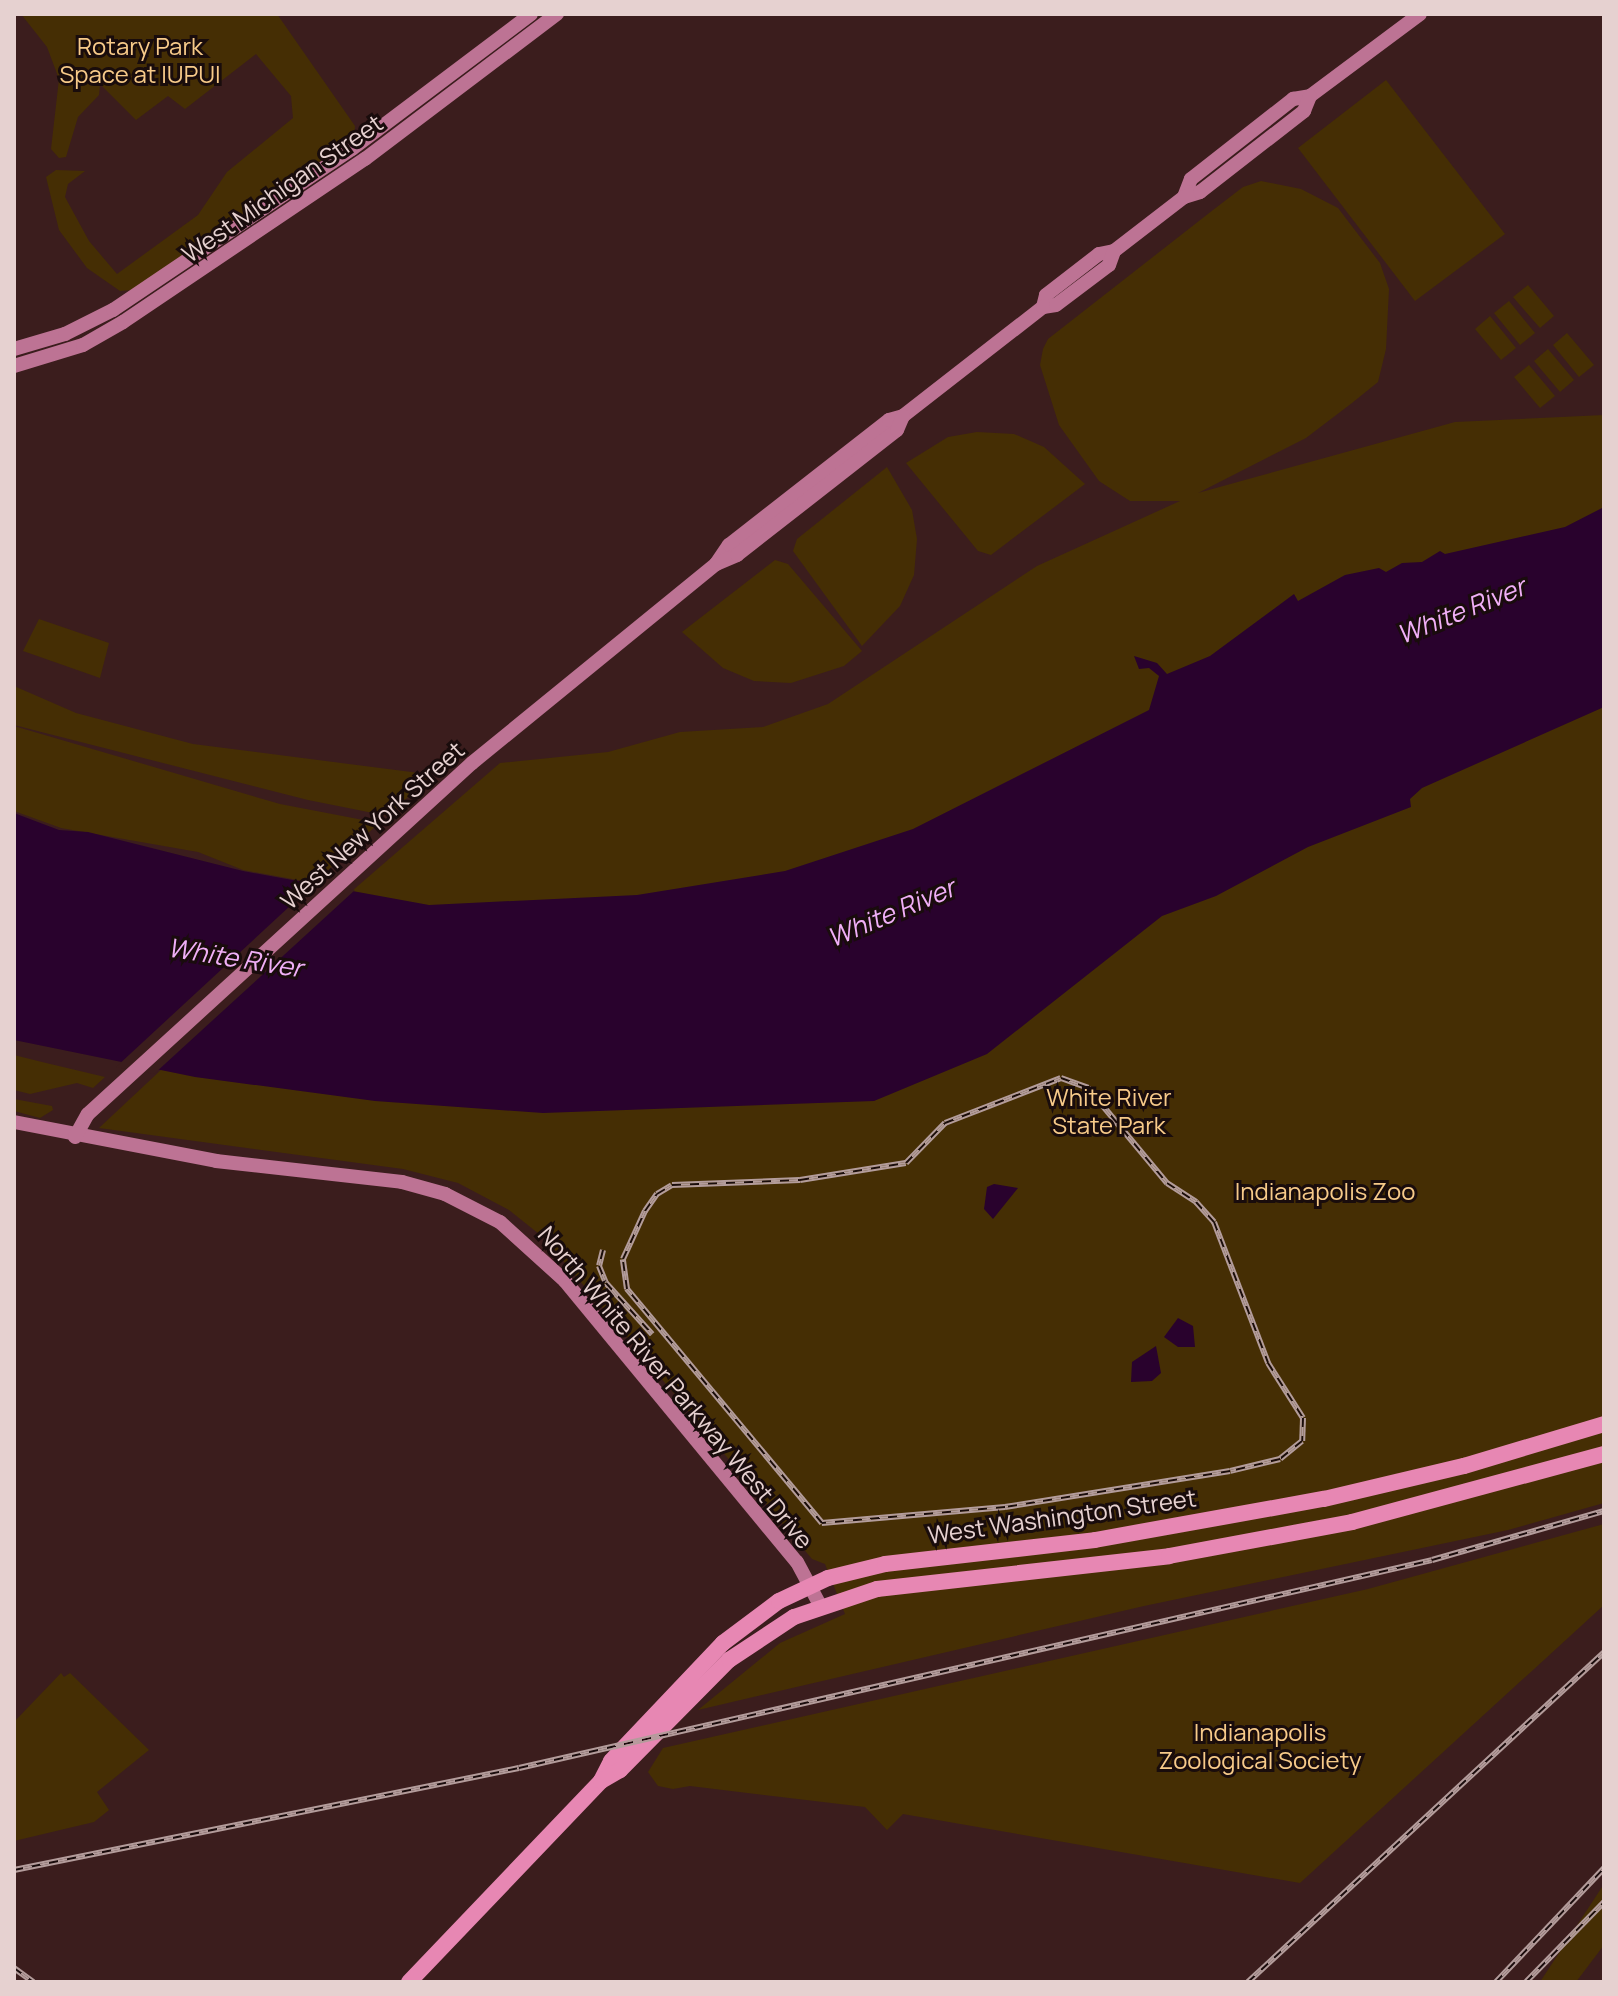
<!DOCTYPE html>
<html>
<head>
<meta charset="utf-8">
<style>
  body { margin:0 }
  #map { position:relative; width:1618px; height:1996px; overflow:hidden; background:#3b1d1d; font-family:Manrope,sans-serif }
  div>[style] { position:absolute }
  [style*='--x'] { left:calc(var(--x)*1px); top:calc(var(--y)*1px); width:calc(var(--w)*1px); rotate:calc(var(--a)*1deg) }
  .green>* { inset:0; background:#452e04 }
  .water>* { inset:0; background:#29022d }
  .pier>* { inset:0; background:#3b1d1d }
  .secondary>* { height:14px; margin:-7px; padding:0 7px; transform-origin:7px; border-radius:7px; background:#bd7394 }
  .primary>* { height:16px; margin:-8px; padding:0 8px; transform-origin:8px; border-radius:8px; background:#e787b3 }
  .rail>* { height:6px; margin-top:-3px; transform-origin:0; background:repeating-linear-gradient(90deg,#190c0c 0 9px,#b39c9b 0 18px); box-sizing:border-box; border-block:2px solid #b39c9b }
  span { translate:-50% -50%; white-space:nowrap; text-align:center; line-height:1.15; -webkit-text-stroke:6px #190c0c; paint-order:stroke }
  .park-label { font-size:24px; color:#f7ca89 }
  .street-label { font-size:24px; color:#e6d1d0 }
  .water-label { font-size:26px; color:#f0aff7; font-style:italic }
  .frame { position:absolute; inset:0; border:16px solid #e6d1d0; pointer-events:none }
</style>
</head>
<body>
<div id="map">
  <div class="green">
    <div style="clip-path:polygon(21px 14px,277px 14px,355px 126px,354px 138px,132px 290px,120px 291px,87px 268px,59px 230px,46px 177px,56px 170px,85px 171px,68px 184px,65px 197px,89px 241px,117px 274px,198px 215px,227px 172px,293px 118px,291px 96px,256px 54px,185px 109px,168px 96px,136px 120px,100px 84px,99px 95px,78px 117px,66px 157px,59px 158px,51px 149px,59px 79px,47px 47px)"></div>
    <div style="clip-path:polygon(1386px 80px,1505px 234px,1415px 301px,1298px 148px)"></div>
    <div style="clip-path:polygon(1261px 181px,1301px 189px,1338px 208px,1380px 263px,1389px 289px,1386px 349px,1378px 382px,1352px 403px,1306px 438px,1198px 493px,1455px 422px,1604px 415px,1604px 1503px,1508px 1530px,1144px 1606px,698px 1710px,780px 1643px,845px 1614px,825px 1564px,812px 1559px,544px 1238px,509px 1210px,458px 1183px,403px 1169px,99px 1128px,352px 891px,500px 763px,608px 752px,680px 732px,763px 727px,828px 704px,1037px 566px,1180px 501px,1130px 501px,1099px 481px,1059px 425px,1040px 365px,1043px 349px,1048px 339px,1213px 210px,1243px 187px)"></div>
    <div style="clip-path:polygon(1528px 285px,1554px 316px,1540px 328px,1513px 297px)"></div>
    <div style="clip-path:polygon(1509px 301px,1535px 333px,1520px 345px,1494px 313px)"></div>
    <div style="clip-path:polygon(1490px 316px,1516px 348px,1501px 360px,1475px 329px)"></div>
    <div style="clip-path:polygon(1567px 333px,1594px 365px,1579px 377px,1553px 345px)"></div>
    <div style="clip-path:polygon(1548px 349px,1574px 380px,1560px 392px,1534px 361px)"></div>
    <div style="clip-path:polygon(1529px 365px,1555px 396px,1540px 408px,1514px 377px)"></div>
    <div style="clip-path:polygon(977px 432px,1014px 434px,1044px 447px,1085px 484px,991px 555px,978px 551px,906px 463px,948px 437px)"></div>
    <div style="clip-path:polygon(887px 467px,912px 510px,917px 539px,914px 575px,900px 606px,862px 646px,793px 551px,797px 539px)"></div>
    <div style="clip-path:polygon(775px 560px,788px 564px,862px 651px,844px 666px,791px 683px,754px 681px,723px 668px,682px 632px)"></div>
    <div style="clip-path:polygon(39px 619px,109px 643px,100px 678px,23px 651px)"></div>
    <div style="clip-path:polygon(14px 686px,76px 713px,193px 744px,427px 774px,427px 779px,388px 816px,308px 800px,14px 725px)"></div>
    <div style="clip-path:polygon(14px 726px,280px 804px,379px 823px,314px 883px,243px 870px,198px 852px,61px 828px,14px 811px)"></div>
    <div style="clip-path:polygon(14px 1055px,42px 1062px,105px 1077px,93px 1088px,77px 1083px,30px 1094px,14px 1090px)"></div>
    <div style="clip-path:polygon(14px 1099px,52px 1106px,53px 1110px,40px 1118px,14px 1111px)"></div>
    <div style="clip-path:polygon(1604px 1524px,1604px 1605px,1300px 1883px,903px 1814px,887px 1830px,865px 1807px,690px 1786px,673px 1789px,658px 1786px,648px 1772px,663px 1748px,1368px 1589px)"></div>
    <div style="clip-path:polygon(61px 1673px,64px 1677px,70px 1673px,149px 1750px,97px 1792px,109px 1810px,94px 1822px,14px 1841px,14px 1722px)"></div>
    <div style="clip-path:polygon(1604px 1884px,1604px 1945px,1576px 1982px,1540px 1982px)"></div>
  </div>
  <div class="water">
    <div style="clip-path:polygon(1604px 507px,1604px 707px,1422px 788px,1410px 799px,1411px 807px,1308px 847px,1216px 896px,1162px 916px,987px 1054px,874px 1101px,543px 1113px,375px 1101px,195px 1077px,14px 1040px,14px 813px,59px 830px,88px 832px,243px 871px,429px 905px,637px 895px,785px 871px,913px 829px,1149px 710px,1159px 676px,1149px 668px,1139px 669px,1134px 656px,1157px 663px,1167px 674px,1210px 656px,1294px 594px,1298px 601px,1345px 575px,1379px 568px,1386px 572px,1402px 563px,1422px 562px,1440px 551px,1445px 554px,1565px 527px)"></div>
    <div style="clip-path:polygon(994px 1184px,1018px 1188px,993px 1219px,984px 1209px,987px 1187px)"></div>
    <div style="clip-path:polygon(1178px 1318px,1193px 1326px,1195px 1347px,1178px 1347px,1164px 1337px)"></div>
    <div style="clip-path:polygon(1156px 1346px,1161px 1373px,1152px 1381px,1131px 1382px,1132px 1362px)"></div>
  </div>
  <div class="pier">
    <div style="clip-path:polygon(317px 881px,355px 890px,154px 1074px,116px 1067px)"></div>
  </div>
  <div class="secondary">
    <div style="--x:1184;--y:197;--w:19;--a:-69"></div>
    <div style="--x:1191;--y:179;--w:130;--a:-38.1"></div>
    <div style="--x:1293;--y:99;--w:17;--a:-10"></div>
    <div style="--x:1310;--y:96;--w:137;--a:-36.7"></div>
    <div style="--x:1043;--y:307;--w:12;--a:-76"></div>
    <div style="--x:1046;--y:295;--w:67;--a:-37.7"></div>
    <div style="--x:1099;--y:254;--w:15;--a:-11"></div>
    <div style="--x:1114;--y:251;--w:88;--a:-37.6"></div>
    <div style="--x:1184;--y:197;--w:17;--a:-17"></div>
    <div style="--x:1200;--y:192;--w:132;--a:-37.9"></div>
    <div style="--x:1304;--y:111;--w:16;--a:-68"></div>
    <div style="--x:14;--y:349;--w:53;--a:-16.4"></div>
    <div style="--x:65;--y:334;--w:54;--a:-26.6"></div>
    <div style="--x:113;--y:310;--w:288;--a:-34"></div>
    <div style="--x:352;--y:149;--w:224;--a:-37"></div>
    <div style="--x:14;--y:366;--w:72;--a:-16.9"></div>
    <div style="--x:83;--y:345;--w:46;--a:-29.9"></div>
    <div style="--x:123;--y:322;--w:292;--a:-34"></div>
    <div style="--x:365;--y:159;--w:241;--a:-37.1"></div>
    <div style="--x:716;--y:564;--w:23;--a:-56"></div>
    <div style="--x:729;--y:545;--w:203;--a:-38"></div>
    <div style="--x:889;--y:420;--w:15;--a:-16"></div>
    <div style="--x:903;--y:416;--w:177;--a:-37.9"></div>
    <div style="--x:1043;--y:307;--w:13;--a:-9"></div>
    <div style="--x:1056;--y:305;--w:66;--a:-37"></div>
    <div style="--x:1109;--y:265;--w:15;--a:-70"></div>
    <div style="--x:14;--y:1122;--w:206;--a:10.9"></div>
    <div style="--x:216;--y:1161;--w:187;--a:6.4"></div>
    <div style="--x:402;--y:1182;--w:45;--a:15.6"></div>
    <div style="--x:445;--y:1194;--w:62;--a:27"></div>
    <div style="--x:500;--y:1222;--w:88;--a:42.2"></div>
    <div style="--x:565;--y:1281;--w:364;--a:50.5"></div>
    <div style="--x:797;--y:1562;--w:49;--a:61.9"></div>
    <div style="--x:75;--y:1137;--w:26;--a:-61"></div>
    <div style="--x:88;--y:1114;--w:520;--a:-42.43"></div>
    <div style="--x:472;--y:763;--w:315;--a:-39.2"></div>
    <div style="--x:716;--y:564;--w:23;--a:-23"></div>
    <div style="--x:737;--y:555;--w:203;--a:-38"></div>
    <div style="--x:897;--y:430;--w:15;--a:-67"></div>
  </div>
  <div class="primary">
    <div style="--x:601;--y:1781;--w:22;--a:-63"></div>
    <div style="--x:611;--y:1761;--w:163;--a:-46.5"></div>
    <div style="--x:723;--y:1643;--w:70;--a:-36.9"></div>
    <div style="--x:779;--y:1601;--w:54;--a:-25.1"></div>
    <div style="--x:828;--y:1578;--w:59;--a:-13.8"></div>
    <div style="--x:885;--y:1564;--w:211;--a:-6.5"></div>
    <div style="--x:1095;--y:1540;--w:233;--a:-10.2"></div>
    <div style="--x:1324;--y:1499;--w:144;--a:-13.3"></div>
    <div style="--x:1464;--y:1466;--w:146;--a:-16.7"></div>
    <div style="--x:409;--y:1982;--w:278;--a:-46.3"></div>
    <div style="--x:601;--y:1781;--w:22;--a:-30"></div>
    <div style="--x:620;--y:1770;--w:155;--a:-45.3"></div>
    <div style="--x:729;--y:1660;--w:78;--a:-33.5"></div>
    <div style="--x:794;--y:1617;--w:88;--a:-18.6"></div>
    <div style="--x:877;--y:1589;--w:294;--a:-6.4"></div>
    <div style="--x:1169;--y:1556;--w:186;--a:-10.5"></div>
    <div style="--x:1352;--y:1522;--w:261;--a:-15.1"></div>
  </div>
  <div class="rail">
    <div style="--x:1061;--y:1078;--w:29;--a:20"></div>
    <div style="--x:1088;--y:1088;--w:124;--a:50.3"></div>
    <div style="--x:1167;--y:1183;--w:35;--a:33"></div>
    <div style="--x:1196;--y:1202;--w:27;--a:48"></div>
    <div style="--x:1214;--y:1222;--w:151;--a:69"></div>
    <div style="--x:1268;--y:1363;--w:65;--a:57.5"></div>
    <div style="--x:1303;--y:1418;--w:23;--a:92"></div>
    <div style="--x:1302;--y:1441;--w:28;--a:141"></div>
    <div style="--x:1280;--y:1459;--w:51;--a:166.5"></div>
    <div style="--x:1230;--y:1471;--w:228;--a:170.9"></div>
    <div style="--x:1005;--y:1507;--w:184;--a:175"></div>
    <div style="--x:822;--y:1523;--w:305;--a:-129.8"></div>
    <div style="--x:627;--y:1289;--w:30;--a:-98"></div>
    <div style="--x:623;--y:1259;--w:53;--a:-65.4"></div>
    <div style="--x:645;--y:1211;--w:21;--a:-55"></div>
    <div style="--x:657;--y:1194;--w:17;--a:-31"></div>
    <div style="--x:672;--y:1185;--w:128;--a:-2.2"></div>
    <div style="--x:800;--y:1180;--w:107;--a:-9.1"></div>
    <div style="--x:906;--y:1163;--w:56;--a:-45.7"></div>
    <div style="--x:945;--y:1123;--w:124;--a:-21.2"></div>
    <div style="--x:603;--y:1250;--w:16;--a:104"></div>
    <div style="--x:599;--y:1266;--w:18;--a:68"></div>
    <div style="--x:606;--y:1283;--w:69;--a:48"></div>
    <div style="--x:14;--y:1870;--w:515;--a:-11.42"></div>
    <div style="--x:519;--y:1768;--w:936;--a:-12.83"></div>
    <div style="--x:1432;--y:1560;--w:179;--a:-15.9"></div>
    <div style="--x:14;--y:1968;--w:24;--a:36"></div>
    <div style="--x:1248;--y:1982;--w:485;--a:-42.8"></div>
    <div style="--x:1496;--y:1982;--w:157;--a:-46.5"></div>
    <div style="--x:1526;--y:1982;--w:112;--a:-45.7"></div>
  </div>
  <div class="park-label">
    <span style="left:140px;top:60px">Rotary Park<br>Space at IUPUI</span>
    <span style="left:1109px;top:1111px">White River<br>State Park</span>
    <span style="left:1325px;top:1191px">Indianapolis Zoo</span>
    <span style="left:1260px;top:1746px">Indianapolis<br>Zoological Society</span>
  </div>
  <div class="street-label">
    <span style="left:282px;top:188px;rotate:-35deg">West Michigan Street</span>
    <span style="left:372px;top:825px;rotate:-42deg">West New York Street</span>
    <span style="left:676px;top:1387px;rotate:50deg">North White River Parkway West Drive</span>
    <span style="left:1062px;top:1516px;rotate:-8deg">West Washington Street</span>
  </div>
  <div class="water-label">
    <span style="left:1461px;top:611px;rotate:-22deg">White River</span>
    <span style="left:891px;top:913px;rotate:-23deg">White River</span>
    <span style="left:235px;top:958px;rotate:9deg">White River</span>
  </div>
  <div class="frame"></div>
</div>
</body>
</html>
